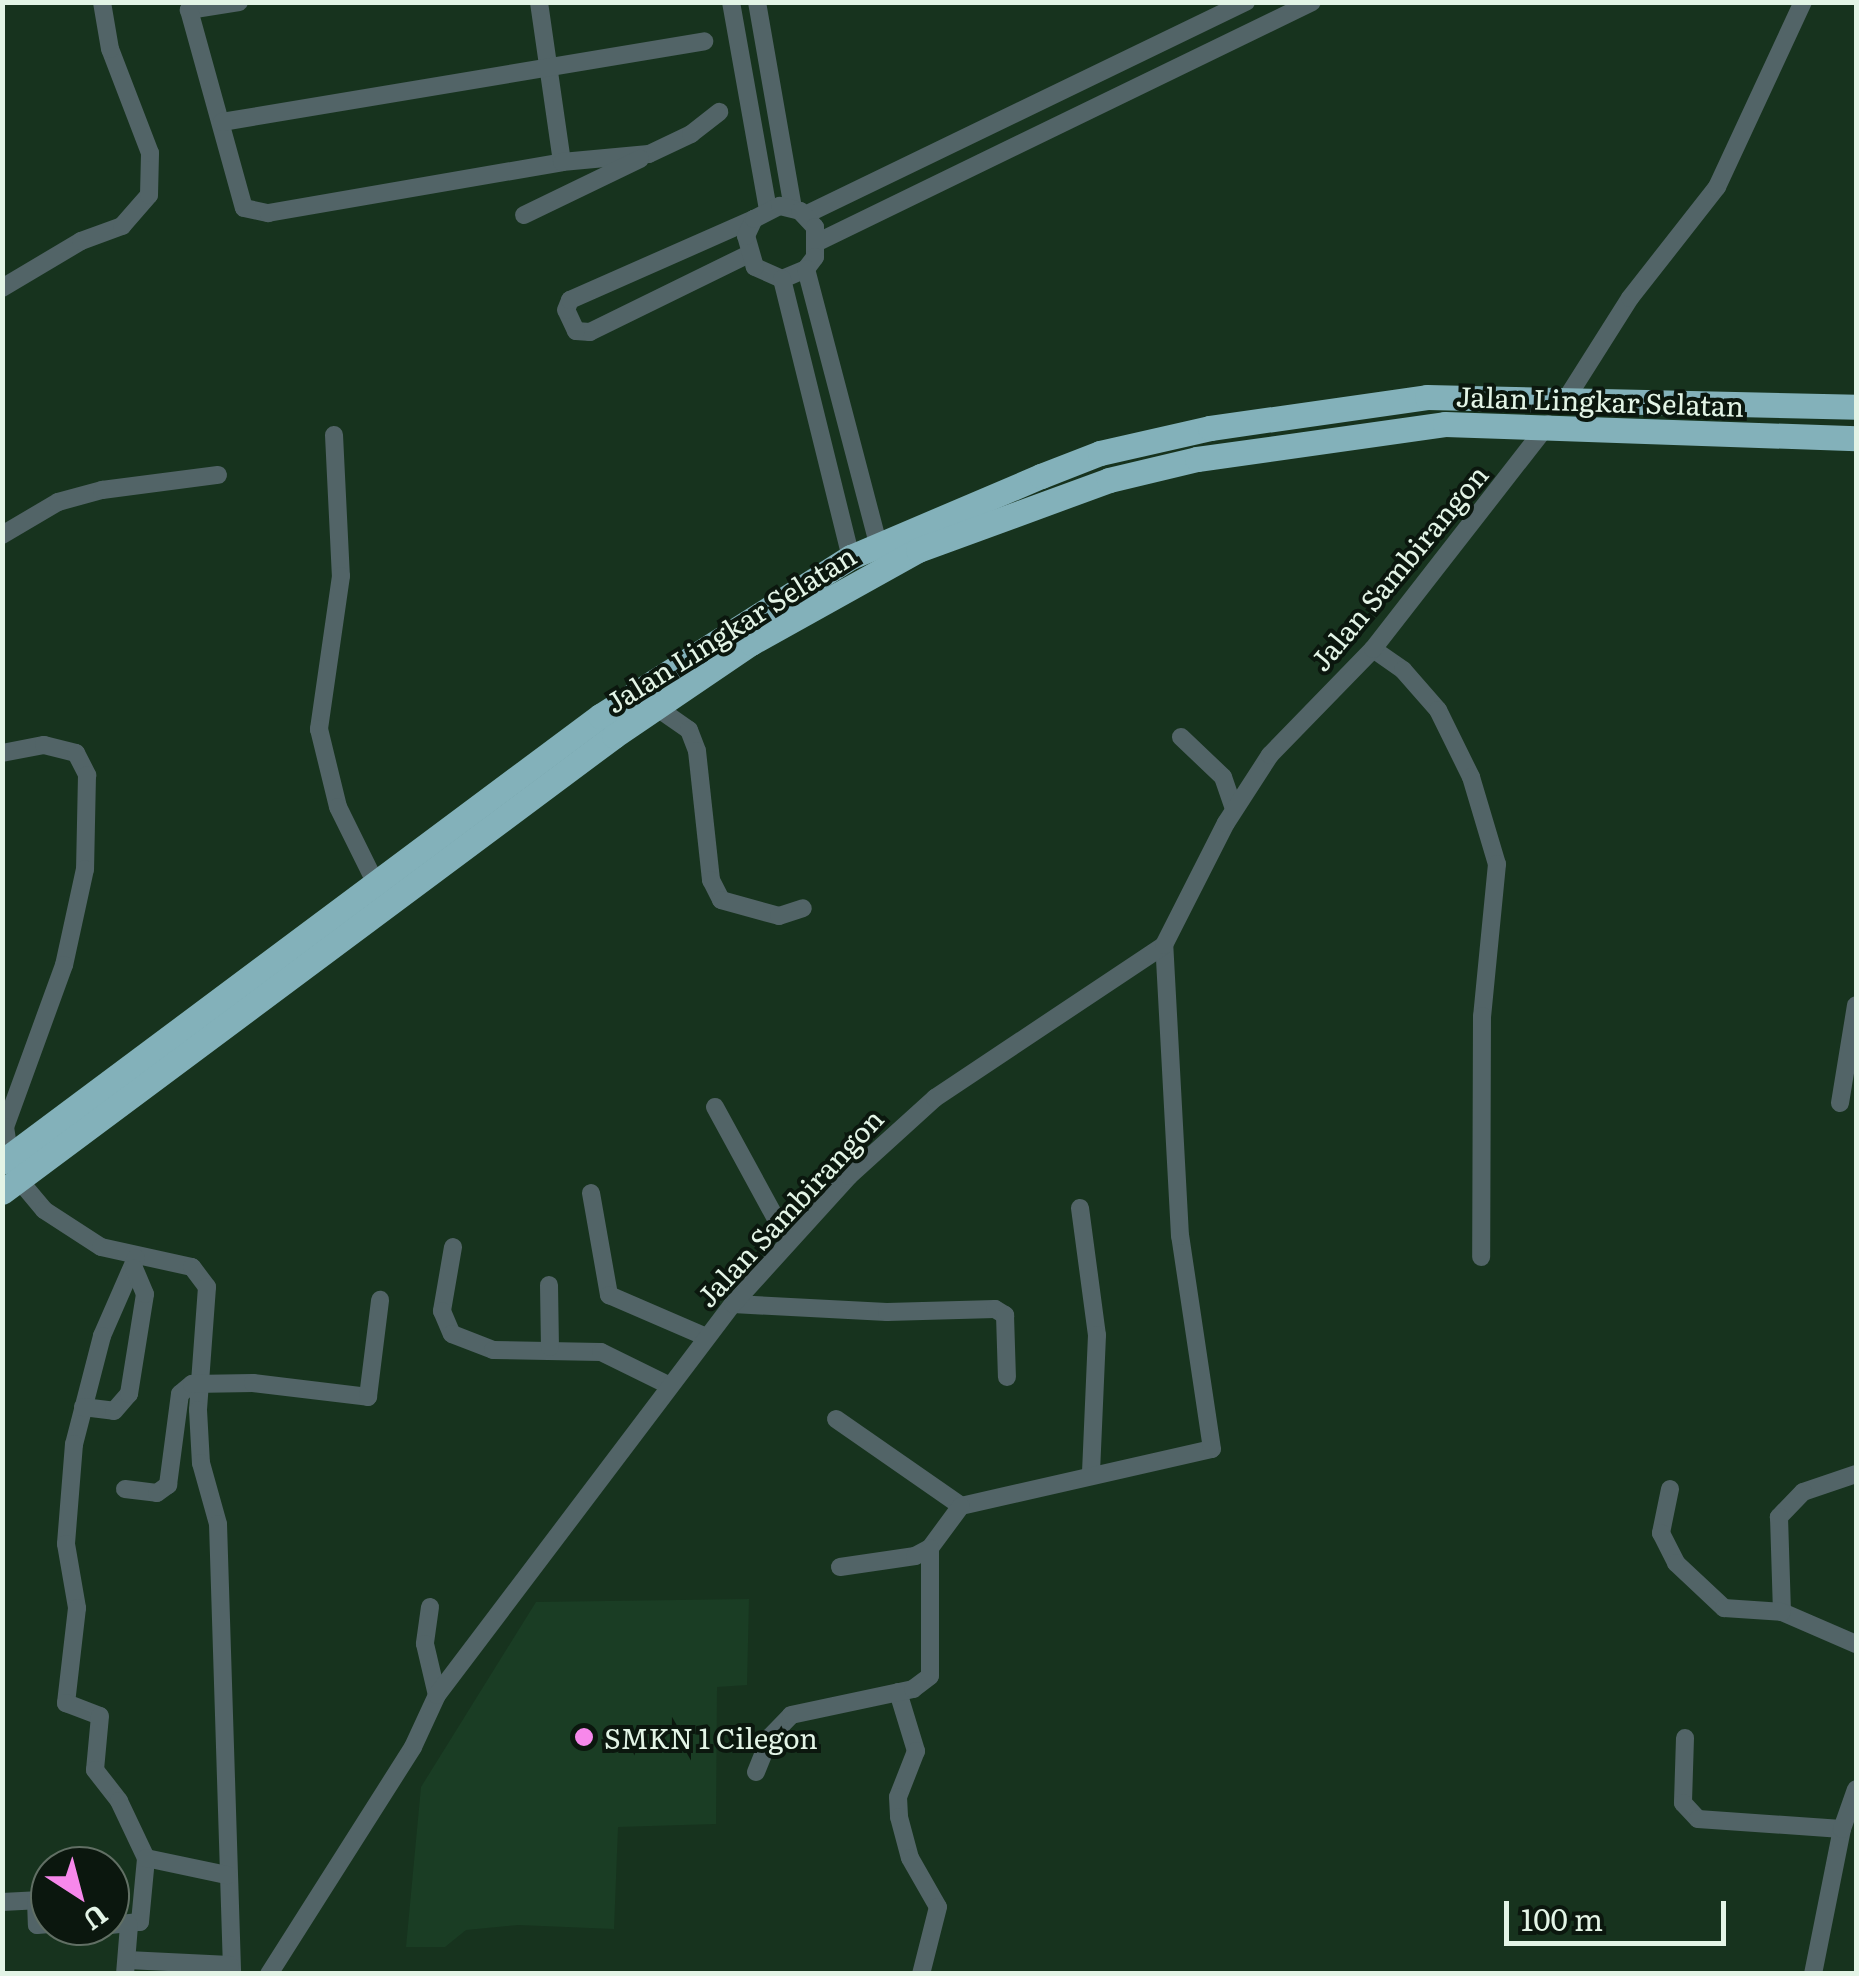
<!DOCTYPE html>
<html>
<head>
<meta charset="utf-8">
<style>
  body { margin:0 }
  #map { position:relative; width:1859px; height:1976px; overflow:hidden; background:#17331e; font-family:Literata,serif }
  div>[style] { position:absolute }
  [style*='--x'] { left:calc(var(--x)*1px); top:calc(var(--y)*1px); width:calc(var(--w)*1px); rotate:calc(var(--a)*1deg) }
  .built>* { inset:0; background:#1a3d24 }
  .minor>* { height:18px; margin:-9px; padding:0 9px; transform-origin:9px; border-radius:9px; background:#526467 }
  .highway>* { height:25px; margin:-12.5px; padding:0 12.5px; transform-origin:12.5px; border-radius:12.5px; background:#83b1ba }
  .dots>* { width:28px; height:28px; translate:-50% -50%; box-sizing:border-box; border:5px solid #0b170e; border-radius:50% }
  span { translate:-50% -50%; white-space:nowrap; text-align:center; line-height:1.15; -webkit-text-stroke:8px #0b170e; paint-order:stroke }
  .street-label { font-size:28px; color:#e3f4e6 }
  .poi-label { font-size:28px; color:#e3f4e6 }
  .left { translate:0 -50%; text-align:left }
  .frame { position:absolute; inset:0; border:5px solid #e3f4e6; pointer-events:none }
  .north { position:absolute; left:30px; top:1846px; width:100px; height:100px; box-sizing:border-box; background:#0b170e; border:2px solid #616f64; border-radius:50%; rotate:144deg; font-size:28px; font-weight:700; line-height:40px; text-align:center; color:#e3f4e6 }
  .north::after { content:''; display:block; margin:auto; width:35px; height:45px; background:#f788eb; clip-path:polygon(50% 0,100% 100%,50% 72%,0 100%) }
  .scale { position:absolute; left:1504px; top:1901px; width:222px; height:45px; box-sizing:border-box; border:5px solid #e3f4e6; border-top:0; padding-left:12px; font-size:30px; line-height:35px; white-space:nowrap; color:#e3f4e6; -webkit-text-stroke:8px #0b170e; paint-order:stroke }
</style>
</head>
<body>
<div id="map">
  <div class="built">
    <div style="clip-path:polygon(749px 1599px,747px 1685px,717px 1687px,716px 1824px,618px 1827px,614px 1929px,518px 1925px,466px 1930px,445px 1947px,406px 1947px,421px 1787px,536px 1602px)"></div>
  </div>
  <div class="minor">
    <div style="--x:239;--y:2;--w:51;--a:170.9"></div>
    <div style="--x:189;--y:10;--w:205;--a:74.5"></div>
    <div style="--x:244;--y:208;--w:25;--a:12"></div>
    <div style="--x:268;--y:213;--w:298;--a:-9.8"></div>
    <div style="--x:562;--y:162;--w:162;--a:-98.2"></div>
    <div style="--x:731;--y:2;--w:210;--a:79.9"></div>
    <div style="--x:757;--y:2;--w:209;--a:80.1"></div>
    <div style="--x:222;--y:122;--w:489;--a:-9.5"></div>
    <div style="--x:562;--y:162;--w:87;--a:-5.3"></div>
    <div style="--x:649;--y:154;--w:47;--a:-25.5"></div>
    <div style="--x:691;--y:134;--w:36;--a:-38"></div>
    <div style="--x:524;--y:215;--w:129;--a:-25.8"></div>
    <div style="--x:805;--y:215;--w:490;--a:-25.8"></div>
    <div style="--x:818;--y:242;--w:549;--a:-25.91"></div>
    <div style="--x:747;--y:255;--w:175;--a:153.9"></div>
    <div style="--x:590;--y:332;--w:14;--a:-176"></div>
    <div style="--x:576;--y:331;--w:23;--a:-115"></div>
    <div style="--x:566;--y:310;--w:11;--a:-68"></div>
    <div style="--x:570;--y:300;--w:201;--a:-23.8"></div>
    <div style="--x:806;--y:269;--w:26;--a:157"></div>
    <div style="--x:782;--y:279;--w:30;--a:-156"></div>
    <div style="--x:755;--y:267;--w:32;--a:-106"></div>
    <div style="--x:746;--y:236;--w:19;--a:-65"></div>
    <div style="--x:754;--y:219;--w:29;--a:-27"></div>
    <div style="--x:780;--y:206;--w:21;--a:14"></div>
    <div style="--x:800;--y:211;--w:22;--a:47"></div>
    <div style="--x:815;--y:227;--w:30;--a:90"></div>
    <div style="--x:815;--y:257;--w:15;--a:127"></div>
    <div style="--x:806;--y:269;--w:283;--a:75.3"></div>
    <div style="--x:782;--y:279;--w:286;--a:76.1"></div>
    <div style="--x:2;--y:288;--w:92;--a:-30.7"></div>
    <div style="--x:81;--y:241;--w:44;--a:-20.1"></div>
    <div style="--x:122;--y:226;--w:41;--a:-48.9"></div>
    <div style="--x:149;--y:195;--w:42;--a:-88.6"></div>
    <div style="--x:150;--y:153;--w:111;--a:-111"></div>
    <div style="--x:110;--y:49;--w:48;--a:-99.7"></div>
    <div style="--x:1568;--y:396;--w:116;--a:-57.7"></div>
    <div style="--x:1630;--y:298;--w:141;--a:-51.9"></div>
    <div style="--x:1717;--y:187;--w:204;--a:-65.1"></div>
    <div style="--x:334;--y:435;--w:141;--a:87.2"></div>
    <div style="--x:341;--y:576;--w:155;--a:98.2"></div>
    <div style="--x:319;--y:729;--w:80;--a:76.3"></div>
    <div style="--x:338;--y:807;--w:81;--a:63.7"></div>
    <div style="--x:2;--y:535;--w:65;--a:-30.5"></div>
    <div style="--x:58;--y:502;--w:46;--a:-15.3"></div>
    <div style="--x:102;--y:490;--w:117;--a:-7.4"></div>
    <div style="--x:1373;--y:649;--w:37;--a:35"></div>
    <div style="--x:1403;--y:670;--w:53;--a:48.8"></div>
    <div style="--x:1438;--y:710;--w:75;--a:63.8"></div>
    <div style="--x:1471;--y:777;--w:91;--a:73.4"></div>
    <div style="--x:1497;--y:864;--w:153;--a:95.6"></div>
    <div style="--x:1482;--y:1016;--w:241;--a:90.2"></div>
    <div style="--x:656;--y:707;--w:40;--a:34.9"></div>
    <div style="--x:689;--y:730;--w:22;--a:69"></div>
    <div style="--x:697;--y:751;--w:130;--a:83.8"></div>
    <div style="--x:711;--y:880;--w:22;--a:63"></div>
    <div style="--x:721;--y:900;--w:60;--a:15.4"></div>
    <div style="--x:779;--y:916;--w:25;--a:-18"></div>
    <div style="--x:1181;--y:737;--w:58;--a:43.6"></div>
    <div style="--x:1223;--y:777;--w:34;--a:71"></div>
    <div style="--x:2;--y:753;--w:43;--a:-10.8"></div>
    <div style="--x:44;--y:745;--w:33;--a:14"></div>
    <div style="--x:76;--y:753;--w:25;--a:63"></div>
    <div style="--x:87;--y:775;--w:94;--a:91.2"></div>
    <div style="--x:85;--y:869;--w:98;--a:102.3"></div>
    <div style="--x:64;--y:965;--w:172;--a:110"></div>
    <div style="--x:5;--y:1127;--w:30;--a:81"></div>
    <div style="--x:1840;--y:1103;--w:99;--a:-80.7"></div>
    <div style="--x:715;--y:1107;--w:153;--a:61.4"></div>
    <div style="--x:19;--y:1180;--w:39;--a:50"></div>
    <div style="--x:44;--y:1210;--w:68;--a:33"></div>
    <div style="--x:101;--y:1247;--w:93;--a:12.4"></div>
    <div style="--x:192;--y:1267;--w:25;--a:53"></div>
    <div style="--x:207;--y:1287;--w:123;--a:94.2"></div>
    <div style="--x:198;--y:1410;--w:53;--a:86.8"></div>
    <div style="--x:201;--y:1463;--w:63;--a:74.4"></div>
    <div style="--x:218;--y:1524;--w:450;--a:88.2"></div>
    <div style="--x:591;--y:1193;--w:104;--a:80"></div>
    <div style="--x:609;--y:1295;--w:106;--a:23.4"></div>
    <div style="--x:1080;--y:1208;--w:128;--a:82.4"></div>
    <div style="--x:1097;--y:1335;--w:137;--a:92.5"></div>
    <div style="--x:453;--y:1247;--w:65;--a:99.8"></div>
    <div style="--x:442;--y:1311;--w:25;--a:67"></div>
    <div style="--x:452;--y:1334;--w:44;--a:21.3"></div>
    <div style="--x:493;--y:1350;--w:108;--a:1.1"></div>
    <div style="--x:601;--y:1352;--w:72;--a:26.2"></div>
    <div style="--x:136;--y:1258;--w:85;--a:113.6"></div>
    <div style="--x:102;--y:1336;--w:112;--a:104.5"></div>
    <div style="--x:74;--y:1444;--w:100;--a:94.6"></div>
    <div style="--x:66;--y:1544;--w:65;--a:80.2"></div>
    <div style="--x:77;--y:1608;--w:96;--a:96.6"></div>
    <div style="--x:66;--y:1703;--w:36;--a:21"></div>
    <div style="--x:100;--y:1716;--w:54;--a:95.3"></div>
    <div style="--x:95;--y:1770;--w:39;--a:52"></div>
    <div style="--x:119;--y:1801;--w:63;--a:64.7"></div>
    <div style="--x:549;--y:1285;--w:62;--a:89.1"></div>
    <div style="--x:733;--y:1304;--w:154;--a:3"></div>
    <div style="--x:887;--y:1312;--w:108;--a:-1.6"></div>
    <div style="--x:995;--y:1309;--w:12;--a:31"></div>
    <div style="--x:1005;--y:1315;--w:62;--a:88.2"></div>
    <div style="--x:83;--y:1407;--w:31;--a:7"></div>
    <div style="--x:114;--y:1411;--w:23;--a:-49"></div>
    <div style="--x:129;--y:1394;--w:101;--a:-80.9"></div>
    <div style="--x:145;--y:1294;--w:28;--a:-113"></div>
    <div style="--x:836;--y:1419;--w:152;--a:34.8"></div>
    <div style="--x:961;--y:1506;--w:257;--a:-12.8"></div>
    <div style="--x:1212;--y:1449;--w:215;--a:-98.5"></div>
    <div style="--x:1180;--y:1236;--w:291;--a:-93.1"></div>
    <div style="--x:1856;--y:1474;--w:56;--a:161.2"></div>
    <div style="--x:1803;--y:1492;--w:35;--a:134"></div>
    <div style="--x:1779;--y:1517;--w:95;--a:88.2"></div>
    <div style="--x:1782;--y:1612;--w:81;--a:23.4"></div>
    <div style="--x:125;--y:1489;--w:32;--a:7"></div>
    <div style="--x:157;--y:1493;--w:14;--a:-36"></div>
    <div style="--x:168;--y:1485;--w:92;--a:-82.5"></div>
    <div style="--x:180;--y:1394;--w:16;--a:-40"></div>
    <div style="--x:192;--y:1384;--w:61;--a:-0.9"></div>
    <div style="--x:253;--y:1383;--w:116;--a:6.9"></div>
    <div style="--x:368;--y:1397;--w:98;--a:-82.9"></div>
    <div style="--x:1670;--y:1489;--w:45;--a:101.6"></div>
    <div style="--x:1661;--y:1533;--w:34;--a:63"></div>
    <div style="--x:1676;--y:1563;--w:66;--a:43.2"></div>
    <div style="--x:1724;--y:1608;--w:58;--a:3.9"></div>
    <div style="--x:840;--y:1567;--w:76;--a:-8.3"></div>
    <div style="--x:915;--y:1556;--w:17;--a:-28"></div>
    <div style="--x:930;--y:1548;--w:52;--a:-53.6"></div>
    <div style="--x:430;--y:1607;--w:37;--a:98"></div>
    <div style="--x:425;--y:1644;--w:52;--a:76.8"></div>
    <div style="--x:898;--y:1692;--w:62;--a:73"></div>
    <div style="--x:916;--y:1751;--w:49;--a:111.4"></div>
    <div style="--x:898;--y:1797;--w:20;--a:87"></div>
    <div style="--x:899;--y:1817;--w:42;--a:75"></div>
    <div style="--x:910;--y:1858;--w:56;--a:60.3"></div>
    <div style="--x:938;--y:1907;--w:69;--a:104.2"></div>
    <div style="--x:1685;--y:1738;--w:65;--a:91.8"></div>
    <div style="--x:1683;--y:1803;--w:22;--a:47"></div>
    <div style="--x:1698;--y:1819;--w:144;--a:4"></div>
    <div style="--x:756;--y:1772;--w:38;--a:-68"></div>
    <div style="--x:770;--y:1737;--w:30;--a:-46"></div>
    <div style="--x:791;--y:1715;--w:125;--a:-12"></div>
    <div style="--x:913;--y:1689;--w:21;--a:-37"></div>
    <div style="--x:930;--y:1676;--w:128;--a:-90"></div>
    <div style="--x:2;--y:1902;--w:34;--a:-3"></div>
    <div style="--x:36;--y:1900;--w:25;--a:88"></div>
    <div style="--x:37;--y:1925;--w:13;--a:-4"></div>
    <div style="--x:110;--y:1925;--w:30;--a:-6"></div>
    <div style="--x:140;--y:1922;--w:64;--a:-84.6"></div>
    <div style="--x:146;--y:1858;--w:83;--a:11.9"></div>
    <div style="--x:127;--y:1960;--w:103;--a:2.8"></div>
    <div style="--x:125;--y:1974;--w:49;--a:-85.3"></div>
    <div style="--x:269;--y:1974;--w:269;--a:-57.6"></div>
    <div style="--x:413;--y:1747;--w:57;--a:-65.2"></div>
    <div style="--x:437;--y:1695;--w:490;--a:-52.9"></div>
    <div style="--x:733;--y:1304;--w:173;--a:-47.8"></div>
    <div style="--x:849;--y:1176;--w:116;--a:-42.2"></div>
    <div style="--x:935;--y:1098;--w:275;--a:-33.7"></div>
    <div style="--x:1164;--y:945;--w:137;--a:-63.1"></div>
    <div style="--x:1226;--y:823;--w:81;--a:-57.1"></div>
    <div style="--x:1270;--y:755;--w:148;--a:-45.8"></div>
    <div style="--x:1373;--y:649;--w:285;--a:-52.1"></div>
    <div style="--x:1813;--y:1974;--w:148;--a:-78.7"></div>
    <div style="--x:1842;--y:1829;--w:42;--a:-70.7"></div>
  </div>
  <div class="highway">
    <div style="--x:2;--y:1162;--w:746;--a:-36.72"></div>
    <div style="--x:600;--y:716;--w:297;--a:-32.4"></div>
    <div style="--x:851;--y:557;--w:207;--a:-23.1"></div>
    <div style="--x:1041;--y:476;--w:63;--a:-21.3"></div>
    <div style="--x:1100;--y:453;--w:113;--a:-12.8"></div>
    <div style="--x:1210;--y:428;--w:219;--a:-8.1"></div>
    <div style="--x:1427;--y:397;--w:429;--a:1.3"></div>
    <div style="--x:2;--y:1192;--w:763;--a:-36.69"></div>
    <div style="--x:614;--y:736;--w:166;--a:-34.2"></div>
    <div style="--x:751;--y:643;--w:191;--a:-29.1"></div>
    <div style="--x:918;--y:550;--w:203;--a:-20.1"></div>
    <div style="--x:1109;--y:480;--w:90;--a:-13.4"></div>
    <div style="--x:1197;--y:459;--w:250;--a:-8"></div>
    <div style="--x:1445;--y:424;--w:411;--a:2"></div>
  </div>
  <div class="dots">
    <div style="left:584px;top:1737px;background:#f788eb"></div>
  </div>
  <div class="street-label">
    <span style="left:1600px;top:400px;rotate:2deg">Jalan Lingkar Selatan</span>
    <span style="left:1398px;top:567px;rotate:-50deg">Jalan Sambirangon</span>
    <span style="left:730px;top:628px;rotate:-32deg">Jalan Lingkar Selatan</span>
    <span style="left:789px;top:1207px;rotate:-47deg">Jalan Sambirangon</span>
  </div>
  <div class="poi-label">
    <span class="left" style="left:604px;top:1737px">SMKN 1 Cilegon</span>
  </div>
  <div class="frame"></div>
  <div class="north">U</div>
  <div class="scale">100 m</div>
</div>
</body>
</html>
